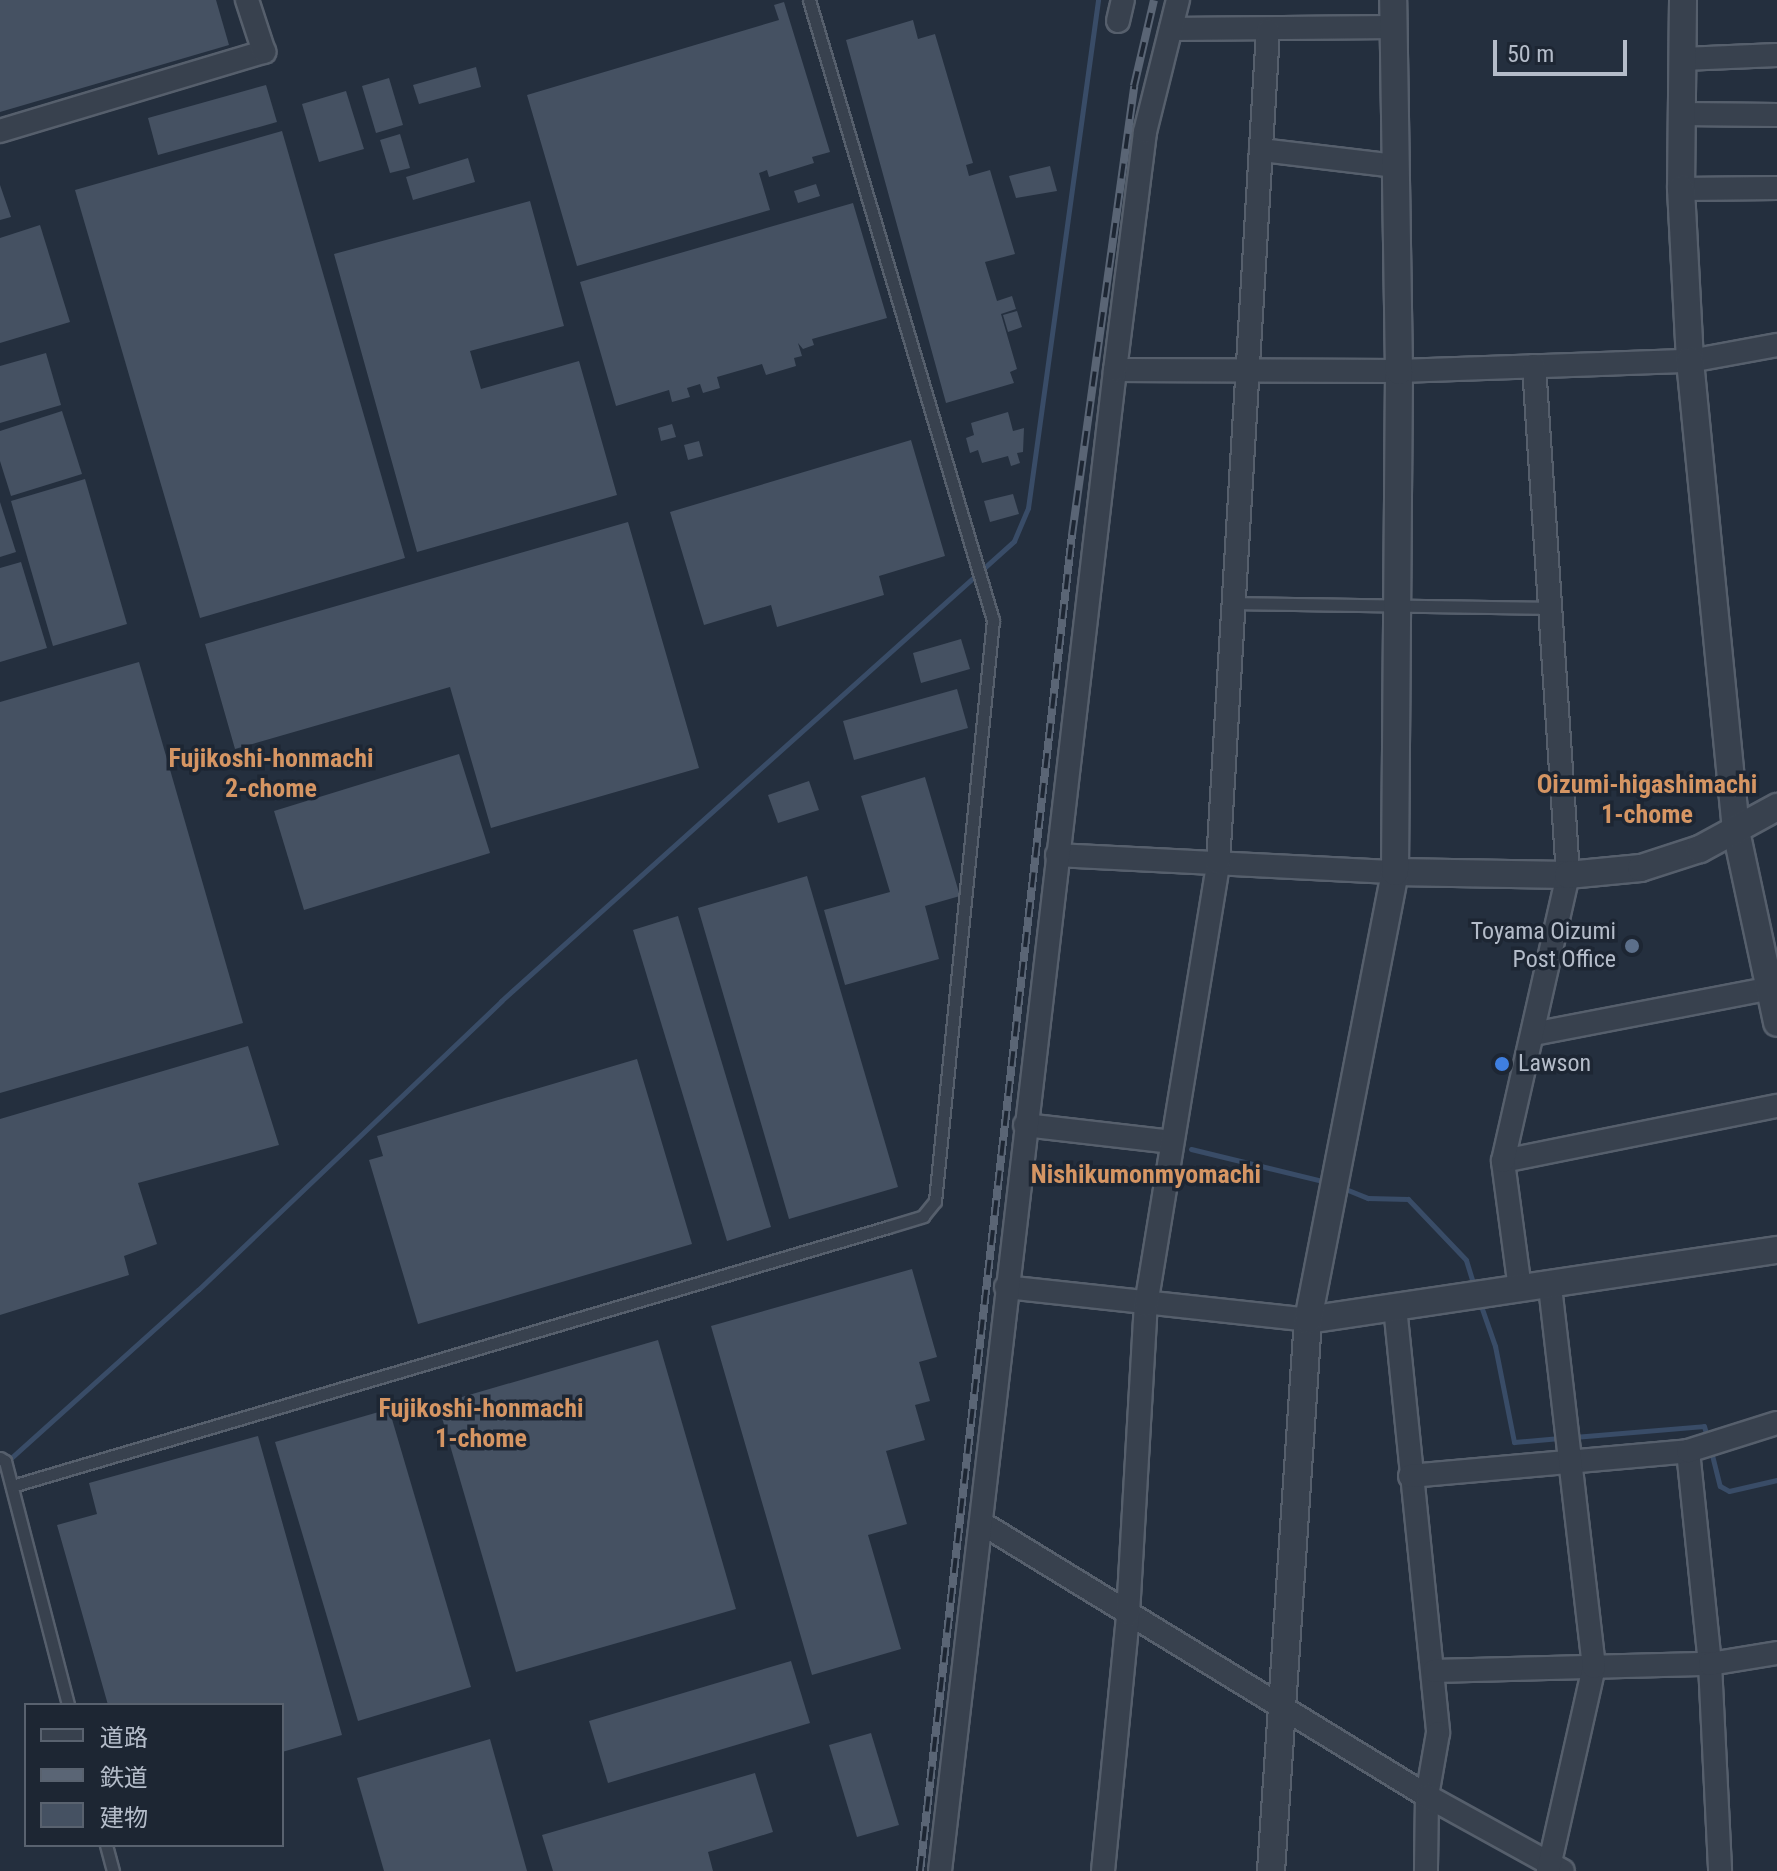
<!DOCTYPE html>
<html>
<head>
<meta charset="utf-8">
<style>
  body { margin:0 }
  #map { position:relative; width:1777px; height:1871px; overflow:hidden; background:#242f3e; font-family:"Roboto Condensed","Noto Sans JP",sans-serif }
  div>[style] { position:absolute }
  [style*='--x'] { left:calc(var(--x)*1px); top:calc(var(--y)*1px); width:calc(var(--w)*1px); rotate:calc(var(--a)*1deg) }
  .stream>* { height:5px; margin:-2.5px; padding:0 2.5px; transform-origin:2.5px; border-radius:2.5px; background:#394c67 }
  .building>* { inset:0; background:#455162 }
  .roads { filter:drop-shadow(2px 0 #565f6c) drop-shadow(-2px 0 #565f6c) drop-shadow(0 2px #565f6c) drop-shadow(0 -2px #565f6c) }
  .service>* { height:11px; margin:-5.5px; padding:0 5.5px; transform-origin:5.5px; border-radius:5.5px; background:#38414e }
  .minor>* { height:22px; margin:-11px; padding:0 11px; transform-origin:11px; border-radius:11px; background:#38414e }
  .tertiary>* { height:26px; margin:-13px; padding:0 13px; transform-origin:13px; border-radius:13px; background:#38414e }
  .rail>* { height:8px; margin-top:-4px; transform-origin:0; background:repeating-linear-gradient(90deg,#1d2633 0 15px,#5a6575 0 30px); box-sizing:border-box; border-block:2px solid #5a6575 }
  .dots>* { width:22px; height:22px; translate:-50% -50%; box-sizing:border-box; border:4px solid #1d2633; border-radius:50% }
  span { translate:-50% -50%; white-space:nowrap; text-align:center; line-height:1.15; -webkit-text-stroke:7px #1d2633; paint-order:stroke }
  .poi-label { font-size:24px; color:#b4bcc9 }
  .right { translate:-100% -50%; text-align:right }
  .left { translate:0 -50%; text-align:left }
  .neighbourhood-label { font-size:26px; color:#d59563; font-weight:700 }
  .legend { position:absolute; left:24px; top:1703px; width:260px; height:144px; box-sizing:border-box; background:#1d2633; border:2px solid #59626f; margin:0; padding:10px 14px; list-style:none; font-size:24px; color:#b4bcc9 }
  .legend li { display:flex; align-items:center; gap:16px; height:40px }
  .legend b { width:40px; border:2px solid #59626f }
  .scale { position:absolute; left:1493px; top:40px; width:134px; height:36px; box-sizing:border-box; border:4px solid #b4bcc9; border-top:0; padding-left:10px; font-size:24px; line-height:28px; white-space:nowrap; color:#b4bcc9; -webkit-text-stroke:6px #1d2633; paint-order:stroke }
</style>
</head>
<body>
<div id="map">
  <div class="stream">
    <div style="--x:1191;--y:1149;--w:139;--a:13.7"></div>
    <div style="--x:1343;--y:1188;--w:27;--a:22"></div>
    <div style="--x:1368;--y:1198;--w:40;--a:1.4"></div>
    <div style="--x:1408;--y:1199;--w:84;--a:46.4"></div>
    <div style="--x:1466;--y:1260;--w:27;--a:73"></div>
    <div style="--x:1480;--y:1303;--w:46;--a:70.8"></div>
    <div style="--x:1495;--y:1346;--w:98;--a:78.8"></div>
    <div style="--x:1514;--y:1442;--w:46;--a:-5"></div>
    <div style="--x:1574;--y:1437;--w:130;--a:-4.8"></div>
    <div style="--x:1704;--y:1426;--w:11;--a:75"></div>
    <div style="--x:1711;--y:1451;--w:36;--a:76"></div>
    <div style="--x:1720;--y:1486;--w:10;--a:29"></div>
    <div style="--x:1729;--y:1491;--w:49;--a:-12.9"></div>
    <div style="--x:0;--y:1468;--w:266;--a:-42"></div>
    <div style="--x:198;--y:1290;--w:419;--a:-43.6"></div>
    <div style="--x:501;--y:1001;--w:689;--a:-41.88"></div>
    <div style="--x:1014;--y:541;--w:36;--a:-67"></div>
    <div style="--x:1028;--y:508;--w:513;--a:-82.15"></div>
  </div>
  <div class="building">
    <div style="clip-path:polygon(0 0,216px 0,229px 45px,0 112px)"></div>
    <div style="clip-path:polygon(784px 2px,830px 152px,812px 157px,814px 163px,769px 177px,767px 170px,759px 173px,770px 210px,577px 266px,527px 95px,779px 20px,774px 5px)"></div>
    <div style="clip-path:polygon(913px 20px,918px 39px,935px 34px,973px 163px,966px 165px,969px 176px,990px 170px,1015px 254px,985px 262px,997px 301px,1012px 296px,1016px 309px,1001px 314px,1017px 369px,1010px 372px,1014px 383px,946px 403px,846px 40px)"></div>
    <div style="clip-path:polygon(476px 67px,481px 87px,419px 104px,413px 85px)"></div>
    <div style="clip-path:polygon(389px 78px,403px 125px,376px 133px,362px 86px)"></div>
    <div style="clip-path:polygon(266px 85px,277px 122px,158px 155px,148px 118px)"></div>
    <div style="clip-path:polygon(346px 91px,364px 149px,319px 162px,302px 104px)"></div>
    <div style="clip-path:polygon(282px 131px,405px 558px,200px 618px,75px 190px)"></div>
    <div style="clip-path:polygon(400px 134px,410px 168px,390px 173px,380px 140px)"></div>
    <div style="clip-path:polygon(468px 158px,475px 182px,413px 200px,406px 177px)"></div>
    <div style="clip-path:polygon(1050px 166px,1057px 191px,1016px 198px,1009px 176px)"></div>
    <div style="clip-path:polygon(816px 184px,820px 196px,798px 203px,794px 191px)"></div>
    <div style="clip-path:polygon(0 185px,11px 217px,0 220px)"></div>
    <div style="clip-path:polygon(530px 201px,564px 326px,470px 351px,481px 389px,579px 361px,617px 495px,417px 552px,334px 254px)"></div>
    <div style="clip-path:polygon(853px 203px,887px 318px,812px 339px,814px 345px,803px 349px,798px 343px,802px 356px,794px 358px,796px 366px,766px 375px,762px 364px,717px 377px,720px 388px,703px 393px,700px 384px,687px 388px,690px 397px,672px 402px,669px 390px,616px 406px,580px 282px)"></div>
    <div style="clip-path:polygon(40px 225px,70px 322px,0 343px,0 238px)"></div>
    <div style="clip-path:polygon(1017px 311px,1022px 327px,1008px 332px,1003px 315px)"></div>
    <div style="clip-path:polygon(46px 353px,61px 405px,0 423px,0 366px)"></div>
    <div style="clip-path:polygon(62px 411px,82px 474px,11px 496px,0 461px,0 431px)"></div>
    <div style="clip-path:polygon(1008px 412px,1013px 431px,1024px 428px,1023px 452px,1017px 453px,1020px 463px,1011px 466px,1008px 456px,982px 463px,978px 450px,970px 453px,966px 438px,974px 435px,971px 423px)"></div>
    <div style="clip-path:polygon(672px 424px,676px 437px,661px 441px,658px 428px)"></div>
    <div style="clip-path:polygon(911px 440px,945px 556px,879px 576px,884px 595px,777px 627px,771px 605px,704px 625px,670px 512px)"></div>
    <div style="clip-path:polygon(699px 441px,703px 456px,688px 460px,684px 445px)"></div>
    <div style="clip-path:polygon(85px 479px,127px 624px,53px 646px,11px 501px)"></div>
    <div style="clip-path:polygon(1013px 494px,1019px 514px,990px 522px,984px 501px)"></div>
    <div style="clip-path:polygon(0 502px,16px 552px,0 557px)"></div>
    <div style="clip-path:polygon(628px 522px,699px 768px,491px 828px,450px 687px,235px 749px,205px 644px)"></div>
    <div style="clip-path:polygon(21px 562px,47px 648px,0 662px,0 568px)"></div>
    <div style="clip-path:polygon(961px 639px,970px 669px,921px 683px,913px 653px)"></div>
    <div style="clip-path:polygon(139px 662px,243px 1023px,0 1093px,0 702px)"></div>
    <div style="clip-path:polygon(957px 689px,968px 728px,854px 760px,843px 721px)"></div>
    <div style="clip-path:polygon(459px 754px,490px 853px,304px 910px,274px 811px)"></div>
    <div style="clip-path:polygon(925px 777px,960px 896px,925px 906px,939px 959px,845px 985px,824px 910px,890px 892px,861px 796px)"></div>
    <div style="clip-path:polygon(809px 781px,819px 810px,778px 823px,768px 795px)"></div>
    <div style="clip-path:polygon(807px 876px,898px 1187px,789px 1219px,698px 908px)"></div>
    <div style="clip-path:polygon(678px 916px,771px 1227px,727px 1241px,633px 930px)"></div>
    <div style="clip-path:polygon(248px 1046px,279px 1145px,138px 1183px,157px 1244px,124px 1256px,129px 1275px,0 1315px,0 1119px)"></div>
    <div style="clip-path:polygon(637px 1059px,692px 1244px,418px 1324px,369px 1160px,383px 1156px,377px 1136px)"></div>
    <div style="clip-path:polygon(912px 1269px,937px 1357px,919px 1362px,930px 1401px,915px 1405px,925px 1440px,886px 1451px,907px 1524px,868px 1535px,901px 1649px,812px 1675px,711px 1326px)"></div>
    <div style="clip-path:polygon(658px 1340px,736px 1609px,516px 1672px,438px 1404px)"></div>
    <div style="clip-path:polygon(389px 1409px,471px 1687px,358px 1721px,275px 1442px)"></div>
    <div style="clip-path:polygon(258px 1436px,342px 1735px,282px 1752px,282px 1705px,108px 1705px,57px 1525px,97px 1514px,89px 1483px)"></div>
    <div style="clip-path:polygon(791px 1661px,810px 1723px,608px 1783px,589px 1721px)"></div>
    <div style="clip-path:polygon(871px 1733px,899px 1825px,857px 1837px,829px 1745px)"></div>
    <div style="clip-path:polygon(490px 1739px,527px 1871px,384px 1871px,357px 1778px)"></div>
    <div style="clip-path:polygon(755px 1773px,773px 1832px,708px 1852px,713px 1871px,553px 1871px,542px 1835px)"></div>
  </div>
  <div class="roads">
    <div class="service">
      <div style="--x:1234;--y:603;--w:316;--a:0.9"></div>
      <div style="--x:0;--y:1458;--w:6;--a:31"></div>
      <div style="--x:5;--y:1461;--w:252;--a:75.5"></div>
      <div style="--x:12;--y:1486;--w:913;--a:-16.47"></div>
      <div style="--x:888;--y:1227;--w:37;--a:-17"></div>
      <div style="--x:923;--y:1216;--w:19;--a:-51"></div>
      <div style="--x:935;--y:1201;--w:584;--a:-84.3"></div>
      <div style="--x:993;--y:620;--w:647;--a:-106.53"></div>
      <div style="--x:106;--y:1845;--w:27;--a:75"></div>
    </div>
    <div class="minor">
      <div style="--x:1118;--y:21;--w:22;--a:-77"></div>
      <div style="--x:1171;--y:29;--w:222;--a:-0.5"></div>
      <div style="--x:1683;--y:59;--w:94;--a:-2.4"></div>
      <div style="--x:1682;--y:114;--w:95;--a:0.6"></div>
      <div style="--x:0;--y:131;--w:276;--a:-16.7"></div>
      <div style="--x:264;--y:52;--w:55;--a:-108.1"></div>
      <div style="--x:1261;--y:150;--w:135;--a:6.8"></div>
      <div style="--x:1681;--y:189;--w:96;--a:-0.6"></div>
      <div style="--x:1115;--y:370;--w:284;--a:0.2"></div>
      <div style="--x:1399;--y:371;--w:291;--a:-2"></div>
      <div style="--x:1690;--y:361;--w:88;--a:-10.4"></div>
      <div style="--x:1057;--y:855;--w:338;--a:2.9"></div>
      <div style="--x:1533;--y:1034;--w:248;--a:-10.9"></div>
      <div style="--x:1025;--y:1125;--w:148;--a:6.6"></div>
      <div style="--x:1503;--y:1161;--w:279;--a:-11.4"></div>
      <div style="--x:1006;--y:1287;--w:304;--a:6.2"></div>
      <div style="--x:1520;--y:1289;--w:129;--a:-97.6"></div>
      <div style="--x:1503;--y:1161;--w:293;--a:-77.2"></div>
      <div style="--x:1568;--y:875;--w:510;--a:-93.82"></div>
      <div style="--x:1395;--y:1307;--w:428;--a:84.2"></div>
      <div style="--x:1438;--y:1733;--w:64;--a:99.9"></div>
      <div style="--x:1427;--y:1796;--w:75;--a:90.8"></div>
      <div style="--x:1688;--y:1451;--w:214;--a:84.1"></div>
      <div style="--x:1710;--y:1664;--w:207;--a:87.2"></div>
      <div style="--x:1410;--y:1476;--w:279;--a:-5.1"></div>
      <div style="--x:1688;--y:1451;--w:93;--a:-17.5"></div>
      <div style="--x:983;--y:1524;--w:521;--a:31.49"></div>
      <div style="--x:1427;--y:1796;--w:155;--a:28.9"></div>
      <div style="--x:1434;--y:1671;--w:276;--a:-1.5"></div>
      <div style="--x:1710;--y:1664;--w:68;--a:-9.3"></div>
      <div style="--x:940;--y:1871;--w:1511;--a:-83.35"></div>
      <div style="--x:1115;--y:370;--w:240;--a:-82.8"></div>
      <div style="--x:1145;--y:132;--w:136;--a:-76"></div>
      <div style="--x:1103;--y:1871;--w:258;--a:-84.4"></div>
      <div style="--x:1128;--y:1614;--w:310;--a:-86.7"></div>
      <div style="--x:1146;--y:1305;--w:448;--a:-80.7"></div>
      <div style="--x:1218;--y:863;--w:834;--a:-86.56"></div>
      <div style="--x:1548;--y:1871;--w:209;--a:-77.3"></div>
      <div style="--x:1594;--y:1667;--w:386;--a:-96.6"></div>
    </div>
    <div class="tertiary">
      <div style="--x:1683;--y:0;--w:189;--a:90.6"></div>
      <div style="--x:1681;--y:189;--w:172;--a:87"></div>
      <div style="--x:1690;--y:361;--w:472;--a:84.4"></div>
      <div style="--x:1736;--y:831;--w:196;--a:77.9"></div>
      <div style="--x:1395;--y:872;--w:173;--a:1"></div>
      <div style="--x:1568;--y:875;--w:73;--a:-5.5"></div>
      <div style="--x:1641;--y:868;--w:62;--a:-17.9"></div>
      <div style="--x:1700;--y:849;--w:88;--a:-28.6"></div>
      <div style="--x:1308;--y:1320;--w:474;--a:-8.5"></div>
      <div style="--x:1271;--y:1871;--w:552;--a:-86.16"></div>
      <div style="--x:1308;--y:1320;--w:456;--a:-79"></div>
      <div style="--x:1395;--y:872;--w:501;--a:-89.54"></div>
      <div style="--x:1399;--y:371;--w:371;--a:-90.9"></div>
    </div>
  </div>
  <div class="rail">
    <div style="--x:920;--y:1871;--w:1345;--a:-83.51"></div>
    <div style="--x:1072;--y:535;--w:453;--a:-82.1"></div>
    <div style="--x:1134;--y:86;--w:88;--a:-76.9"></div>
  </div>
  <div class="dots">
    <div style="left:1632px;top:946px;background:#5c6f8a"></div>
    <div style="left:1502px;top:1064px;background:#3f7fe0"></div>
  </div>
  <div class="poi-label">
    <span class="right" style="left:1616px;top:946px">Toyama Oizumi<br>Post Office</span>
    <span class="left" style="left:1518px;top:1064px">Lawson</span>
  </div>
  <div class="neighbourhood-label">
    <span style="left:271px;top:774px">Fujikoshi-honmachi<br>2-chome</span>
    <span style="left:1647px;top:800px">Oizumi-higashimachi<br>1-chome</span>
    <span style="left:1146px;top:1175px">Nishikumonmyomachi</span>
    <span style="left:481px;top:1424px">Fujikoshi-honmachi<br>1-chome</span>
  </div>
  <ul class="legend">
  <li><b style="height:10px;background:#38414e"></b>道路</li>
  <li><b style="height:10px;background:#5a6575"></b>鉄道</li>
  <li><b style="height:22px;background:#455162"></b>建物</li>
  </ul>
  <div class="scale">50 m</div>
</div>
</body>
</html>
